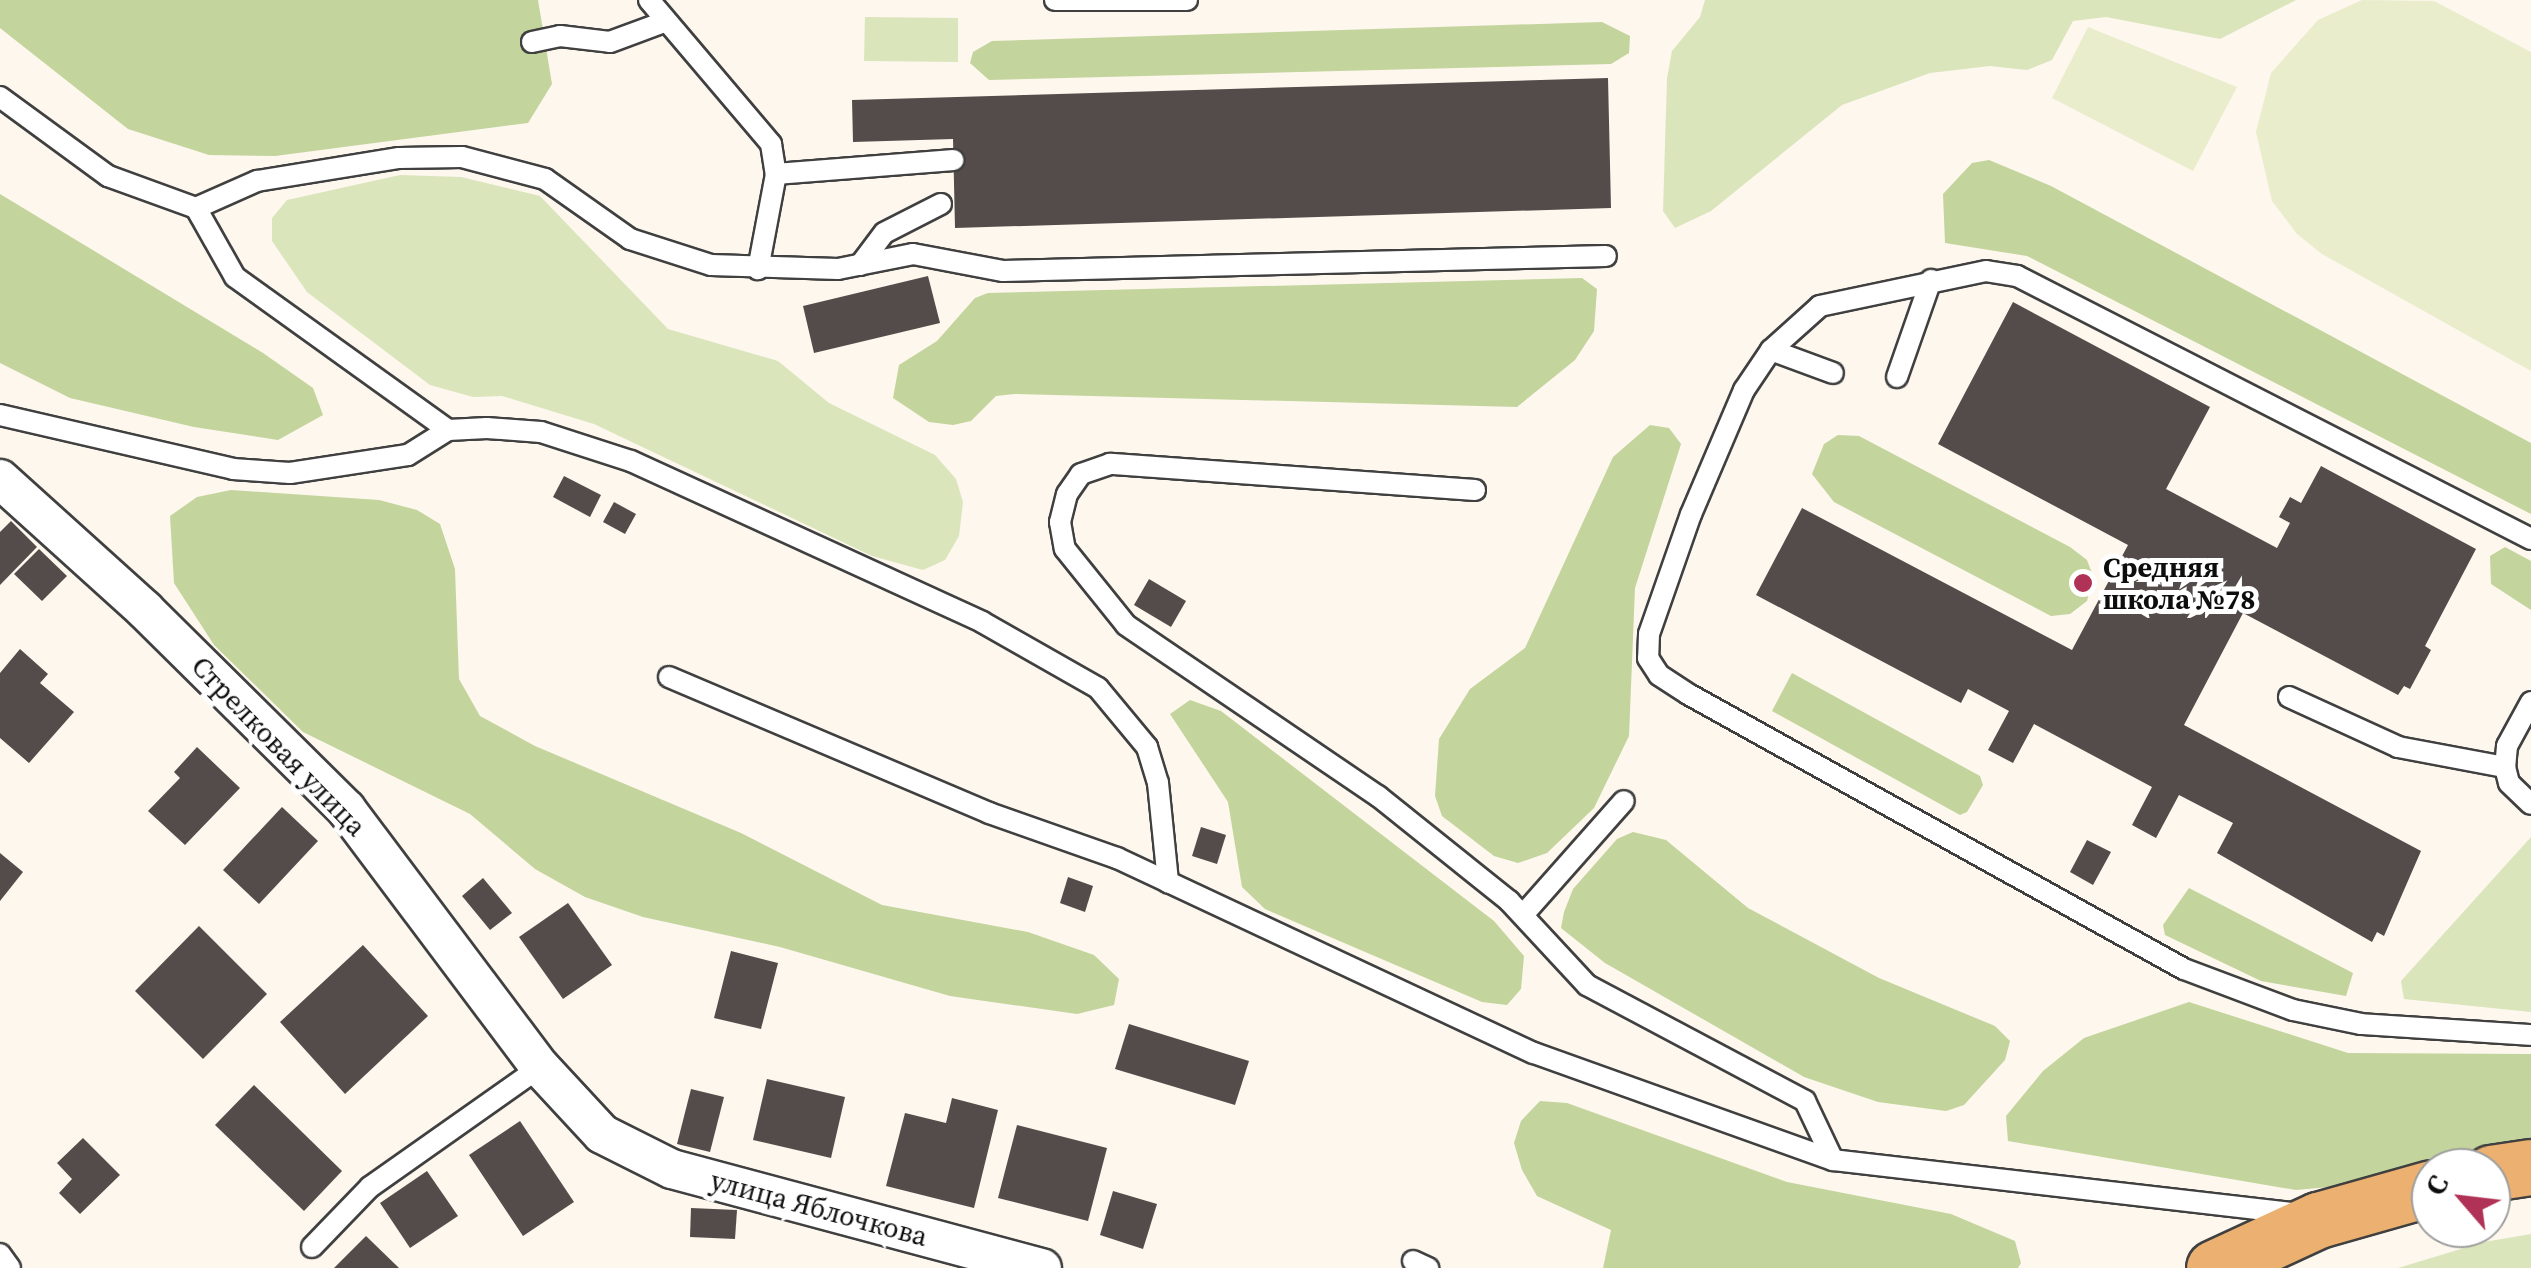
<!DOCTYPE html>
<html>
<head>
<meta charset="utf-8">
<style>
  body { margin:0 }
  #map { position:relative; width:2531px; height:1268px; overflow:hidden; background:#fdf7ee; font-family:"Source Serif 4",serif }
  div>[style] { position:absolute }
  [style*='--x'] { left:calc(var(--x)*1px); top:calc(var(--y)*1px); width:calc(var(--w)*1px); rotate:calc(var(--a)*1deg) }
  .green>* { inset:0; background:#dbe5bb }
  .forest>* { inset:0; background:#c3d49c }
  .pitch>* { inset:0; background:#e9edcc }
  .building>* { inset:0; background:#544c4a }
  .roads { filter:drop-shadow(2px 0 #404040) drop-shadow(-2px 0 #404040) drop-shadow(0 2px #404040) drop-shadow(0 -2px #404040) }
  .lane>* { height:20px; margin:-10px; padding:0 10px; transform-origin:10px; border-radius:10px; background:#fff }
  .street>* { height:38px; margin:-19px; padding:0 19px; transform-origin:19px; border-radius:19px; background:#fff }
  .primary>* { height:55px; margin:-27.5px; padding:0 27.5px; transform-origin:27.5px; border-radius:27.5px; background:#ecb070 }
  .dots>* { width:28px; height:28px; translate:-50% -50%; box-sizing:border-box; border:5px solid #fff; border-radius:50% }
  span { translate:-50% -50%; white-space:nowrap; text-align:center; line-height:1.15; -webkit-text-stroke:10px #fff; paint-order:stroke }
  .poi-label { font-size:28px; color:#0d0d0d; font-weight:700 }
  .left { translate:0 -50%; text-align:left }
  .street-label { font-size:28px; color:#0d0d0d }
  .north { position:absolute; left:2411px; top:1148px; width:100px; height:100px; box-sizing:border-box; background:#fff; border:2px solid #9e9e9e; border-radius:50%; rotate:298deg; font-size:28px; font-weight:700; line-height:40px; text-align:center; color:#0d0d0d }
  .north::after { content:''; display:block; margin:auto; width:35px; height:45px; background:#b03256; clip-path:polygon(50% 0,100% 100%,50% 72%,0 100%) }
</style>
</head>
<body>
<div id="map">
  <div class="green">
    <div style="clip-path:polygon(1705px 0,2296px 0,2220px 39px,2106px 17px,2073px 21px,2052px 60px,2027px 70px,1990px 66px,1930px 73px,1842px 105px,1711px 211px,1675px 228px,1663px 211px,1667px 78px,1672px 51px,1700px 17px)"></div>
    <div style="clip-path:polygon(865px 17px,958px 18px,958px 62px,864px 61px)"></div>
    <div style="clip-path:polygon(400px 175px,461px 177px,540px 196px,668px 329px,778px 361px,829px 403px,935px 455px,956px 479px,963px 502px,959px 536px,945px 560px,923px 570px,872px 556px,594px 424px,502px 396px,473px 397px,430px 385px,307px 292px,272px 241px,272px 218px,287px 200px)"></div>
    <div style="clip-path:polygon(2531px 837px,2531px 1012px,2404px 999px,2401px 981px)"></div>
    <div style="clip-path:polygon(2531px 1234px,2531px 1268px,2398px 1268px,2484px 1242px)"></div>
  </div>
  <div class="forest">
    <div style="clip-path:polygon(0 0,538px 0,552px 84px,528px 123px,275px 156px,209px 155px,128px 129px,0 28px)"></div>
    <div style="clip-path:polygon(1602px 22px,1630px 36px,1629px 53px,1611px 64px,989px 80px,970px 63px,973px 52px,992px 41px)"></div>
    <div style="clip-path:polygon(1989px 160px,2051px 186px,2531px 443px,2531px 514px,2027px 256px,1945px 243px,1943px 194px,1972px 163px)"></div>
    <div style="clip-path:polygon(0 194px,263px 353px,313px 388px,323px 415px,278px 440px,194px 427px,70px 398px,0 363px)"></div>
    <div style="clip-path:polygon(1582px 278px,1597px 289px,1594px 331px,1575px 360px,1517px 407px,1014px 394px,996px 396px,971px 421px,953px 425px,929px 422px,893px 398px,899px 365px,937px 341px,975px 298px,988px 293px)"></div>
    <div style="clip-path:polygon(1650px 425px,1669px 428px,1681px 444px,1635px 588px,1629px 736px,1594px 808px,1547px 853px,1518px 863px,1494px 856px,1442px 816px,1435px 796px,1439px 739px,1470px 689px,1525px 648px,1613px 457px)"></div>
    <div style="clip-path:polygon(1838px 435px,1859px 436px,2070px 547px,2087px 560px,2093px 576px,2087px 601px,2070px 614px,2051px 616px,1834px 502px,1812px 474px,1824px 444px)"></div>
    <div style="clip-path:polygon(231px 490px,379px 500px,417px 510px,440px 524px,455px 569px,459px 679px,480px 716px,535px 746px,741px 833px,882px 905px,1028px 932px,1094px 955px,1119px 979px,1114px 1005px,1077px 1014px,950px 996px,780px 947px,643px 917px,585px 897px,535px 869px,470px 814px,303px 732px,214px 645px,174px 583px,170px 516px,197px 497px)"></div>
    <div style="clip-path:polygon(2505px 547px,2531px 561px,2531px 610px,2491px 584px,2490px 556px)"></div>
    <div style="clip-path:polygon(1792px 673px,1980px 776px,1983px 785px,1967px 812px,1960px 815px,1772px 711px)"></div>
    <div style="clip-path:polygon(1190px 700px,1221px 711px,1494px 921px,1524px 956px,1521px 989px,1507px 1005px,1482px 1002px,1265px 909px,1242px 887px,1228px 802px,1170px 714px)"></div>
    <div style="clip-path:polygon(1633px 832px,1666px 840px,1748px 908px,1879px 978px,1995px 1026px,2010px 1041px,2005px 1060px,1964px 1105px,1946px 1111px,1878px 1102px,1804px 1077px,1605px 963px,1561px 928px,1564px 912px,1573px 889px,1617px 839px)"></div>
    <div style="clip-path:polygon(2189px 888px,2353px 973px,2346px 996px,2261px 981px,2165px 935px,2163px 925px)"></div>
    <div style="clip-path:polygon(2189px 1002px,2348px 1053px,2531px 1054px,2531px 1137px,2340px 1186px,2296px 1190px,2008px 1141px,2006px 1116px,2043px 1071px,2084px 1038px)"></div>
    <div style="clip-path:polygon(1540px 1101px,1567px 1103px,1787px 1182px,1951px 1214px,2015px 1241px,2021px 1263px,2018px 1268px,1603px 1268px,1611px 1230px,1537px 1196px,1522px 1170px,1514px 1143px,1521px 1121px)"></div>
  </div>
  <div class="pitch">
    <div style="clip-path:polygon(2362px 0,2434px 1px,2531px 52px,2531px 371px,2322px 254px,2297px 234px,2272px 201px,2256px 132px,2271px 73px,2318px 20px)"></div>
    <div style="clip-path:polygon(2088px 27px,2237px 87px,2193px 171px,2052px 98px)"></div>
  </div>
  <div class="building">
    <div style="clip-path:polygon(1608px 78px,1611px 208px,955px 228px,953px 139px,853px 142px,852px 100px)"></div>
    <div style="clip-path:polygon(928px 276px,940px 323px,814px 353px,803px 306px)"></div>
    <div style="clip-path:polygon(2013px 302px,2210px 407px,2166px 489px,2277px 548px,2290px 523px,2279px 517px,2290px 497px,2301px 503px,2321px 466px,2476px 549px,2425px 646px,2431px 650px,2410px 689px,2404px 686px,2398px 695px,2243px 613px,2184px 725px,2421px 851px,2384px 936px,2377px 932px,2372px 942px,2217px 853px,2233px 823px,2179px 795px,2156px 838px,2132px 825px,2152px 787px,2034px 724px,2013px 763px,1988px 750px,2009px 711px,1968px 689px,1961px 703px,1756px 595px,1802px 508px,2072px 650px,2128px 545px,1938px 444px)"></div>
    <div style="clip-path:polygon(564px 476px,601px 495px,590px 517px,553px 497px)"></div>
    <div style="clip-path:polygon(614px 502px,636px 514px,625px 534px,603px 522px)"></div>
    <div style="clip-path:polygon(11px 521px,37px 547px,0 585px,0 532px)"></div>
    <div style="clip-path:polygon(39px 549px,67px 576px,42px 601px,14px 574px)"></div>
    <div style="clip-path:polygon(1149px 579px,1186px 601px,1171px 627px,1134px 605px)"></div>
    <div style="clip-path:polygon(20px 649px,48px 674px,40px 683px,74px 712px,29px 763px,0 738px,0 673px)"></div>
    <div style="clip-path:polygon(197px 747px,240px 788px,185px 845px,148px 811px,180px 778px,174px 772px)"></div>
    <div style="clip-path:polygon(282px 807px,318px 841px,259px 904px,223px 870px)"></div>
    <div style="clip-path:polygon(1201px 827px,1226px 835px,1217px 864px,1192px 856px)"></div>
    <div style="clip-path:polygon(2087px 840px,2111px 852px,2093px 885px,2070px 872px)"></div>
    <div style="clip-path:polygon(0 853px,23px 872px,0 901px)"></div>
    <div style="clip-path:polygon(1068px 877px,1093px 886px,1085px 912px,1060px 903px)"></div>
    <div style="clip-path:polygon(483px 878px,512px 913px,490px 930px,462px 896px)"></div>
    <div style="clip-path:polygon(568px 903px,612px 965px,563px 999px,519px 937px)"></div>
    <div style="clip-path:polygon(199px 926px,267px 994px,203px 1059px,135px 991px)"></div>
    <div style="clip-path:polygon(363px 945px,428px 1016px,345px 1094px,280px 1022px)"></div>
    <div style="clip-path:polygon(731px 951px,778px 963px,761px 1029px,714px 1018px)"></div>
    <div style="clip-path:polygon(1129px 1024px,1249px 1061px,1235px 1105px,1115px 1069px)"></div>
    <div style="clip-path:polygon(767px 1079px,845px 1097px,831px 1158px,753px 1140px)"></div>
    <div style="clip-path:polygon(254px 1085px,342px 1171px,304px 1211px,215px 1125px)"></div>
    <div style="clip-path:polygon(691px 1089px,724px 1097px,710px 1152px,677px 1144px)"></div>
    <div style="clip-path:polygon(952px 1098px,998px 1110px,974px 1208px,886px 1186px,905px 1113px,946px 1123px)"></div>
    <div style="clip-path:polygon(520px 1121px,574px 1202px,523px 1236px,469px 1155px)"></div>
    <div style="clip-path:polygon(1017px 1125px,1107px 1148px,1088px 1221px,998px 1198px)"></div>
    <div style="clip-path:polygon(83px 1138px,120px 1175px,80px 1214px,59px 1193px,72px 1179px,57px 1163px)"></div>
    <div style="clip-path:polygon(427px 1171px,458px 1216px,410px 1248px,380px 1203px)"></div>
    <div style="clip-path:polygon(1113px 1191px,1157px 1204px,1143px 1249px,1100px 1235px)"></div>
    <div style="clip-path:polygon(691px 1208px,737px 1210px,735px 1239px,690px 1237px)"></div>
    <div style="clip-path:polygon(366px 1236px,399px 1268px,334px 1268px)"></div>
  </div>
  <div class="roads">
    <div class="lane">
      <div style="--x:649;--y:0;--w:189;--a:49.7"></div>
      <div style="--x:771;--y:144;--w:30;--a:81"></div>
      <div style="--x:776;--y:174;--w:97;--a:100.7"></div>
      <div style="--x:1055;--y:0;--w:132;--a:0"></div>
      <div style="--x:532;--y:42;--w:29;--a:-12"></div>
      <div style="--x:560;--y:36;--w:50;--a:6.8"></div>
      <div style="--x:610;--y:42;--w:58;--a:-20.3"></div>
      <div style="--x:0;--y:97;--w:134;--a:36.2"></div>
      <div style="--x:108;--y:176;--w:94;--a:20"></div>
      <div style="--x:196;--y:208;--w:67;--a:-23.9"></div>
      <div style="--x:257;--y:181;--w:144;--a:-9.2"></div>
      <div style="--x:399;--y:158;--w:63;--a:-0.9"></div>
      <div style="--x:462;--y:157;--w:86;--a:14.8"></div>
      <div style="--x:545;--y:179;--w:104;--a:35.2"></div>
      <div style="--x:630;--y:239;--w:85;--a:17.8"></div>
      <div style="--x:711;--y:265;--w:127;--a:1.8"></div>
      <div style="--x:838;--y:269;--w:76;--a:-11.3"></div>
      <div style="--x:913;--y:254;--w:92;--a:10.7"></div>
      <div style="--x:1003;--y:271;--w:603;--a:-1.42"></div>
      <div style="--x:776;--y:174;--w:178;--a:-4.5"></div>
      <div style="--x:196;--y:208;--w:79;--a:60.5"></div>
      <div style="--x:235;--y:277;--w:262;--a:35.7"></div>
      <div style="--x:860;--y:265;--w:40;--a:-53"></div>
      <div style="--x:884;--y:233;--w:64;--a:-27"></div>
      <div style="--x:1771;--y:350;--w:66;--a:20.4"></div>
      <div style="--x:1897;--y:377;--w:103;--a:-70.7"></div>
      <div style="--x:0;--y:415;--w:239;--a:13"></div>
      <div style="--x:233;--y:469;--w:57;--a:4"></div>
      <div style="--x:290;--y:473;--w:119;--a:-8.7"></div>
      <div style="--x:408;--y:455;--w:47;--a:-32"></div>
      <div style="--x:448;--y:430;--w:39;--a:-3"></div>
      <div style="--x:487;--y:428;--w:54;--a:4.2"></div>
      <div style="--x:541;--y:432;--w:95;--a:17.9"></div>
      <div style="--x:631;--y:461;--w:386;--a:24.6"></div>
      <div style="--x:982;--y:622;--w:133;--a:29.6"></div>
      <div style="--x:1098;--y:688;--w:77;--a:50.3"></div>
      <div style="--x:1147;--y:747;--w:38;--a:73"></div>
      <div style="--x:1158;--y:783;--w:100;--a:84.2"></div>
      <div style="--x:1475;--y:490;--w:366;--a:-175.9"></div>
      <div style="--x:1110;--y:464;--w:31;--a:161"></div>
      <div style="--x:1081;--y:474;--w:24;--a:125"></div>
      <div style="--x:1067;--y:494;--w:29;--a:104"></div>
      <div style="--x:1060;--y:522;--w:27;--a:80"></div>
      <div style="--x:1065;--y:549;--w:97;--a:51.2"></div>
      <div style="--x:1126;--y:625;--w:305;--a:34.2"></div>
      <div style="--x:1378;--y:796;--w:168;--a:38.7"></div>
      <div style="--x:1509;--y:901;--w:115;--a:47.1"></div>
      <div style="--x:1587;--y:985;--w:247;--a:28"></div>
      <div style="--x:1805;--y:1101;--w:65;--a:64.6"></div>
      <div style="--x:2531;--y:539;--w:577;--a:-152.9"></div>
      <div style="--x:2017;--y:276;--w:31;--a:-171"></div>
      <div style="--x:1986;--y:271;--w:170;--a:168.1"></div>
      <div style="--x:1820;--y:306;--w:66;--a:138.1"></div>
      <div style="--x:1771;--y:350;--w:48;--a:124"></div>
      <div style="--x:1744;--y:390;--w:135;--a:113.1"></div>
      <div style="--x:1691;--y:514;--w:127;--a:109.3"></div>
      <div style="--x:1649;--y:634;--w:24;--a:92"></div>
      <div style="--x:1648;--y:658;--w:20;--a:57"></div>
      <div style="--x:1659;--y:675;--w:35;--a:33"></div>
      <div style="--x:1688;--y:694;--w:567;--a:29.01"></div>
      <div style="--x:2184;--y:969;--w:116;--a:20.6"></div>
      <div style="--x:2293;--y:1010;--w:69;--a:11.6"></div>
      <div style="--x:2361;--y:1024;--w:170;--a:3.7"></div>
      <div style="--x:669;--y:677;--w:348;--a:23"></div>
      <div style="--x:989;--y:813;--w:136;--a:19.4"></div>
      <div style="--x:1117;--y:858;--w:460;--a:25.1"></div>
      <div style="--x:1534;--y:1053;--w:318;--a:19.7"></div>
      <div style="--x:1833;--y:1160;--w:471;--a:6.6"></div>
      <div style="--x:2289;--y:697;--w:120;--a:24.6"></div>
      <div style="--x:2398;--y:747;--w:109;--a:10.6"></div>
      <div style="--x:2531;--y:702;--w:50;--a:118.6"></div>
      <div style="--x:2507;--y:746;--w:21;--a:95"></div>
      <div style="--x:2505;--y:767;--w:16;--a:76"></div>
      <div style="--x:2509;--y:783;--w:30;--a:44"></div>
      <div style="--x:1523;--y:915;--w:152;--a:-48.5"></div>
      <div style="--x:312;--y:1247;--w:83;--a:-46"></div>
      <div style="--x:370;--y:1187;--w:208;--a:-35.2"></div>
      <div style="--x:0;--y:1254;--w:17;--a:54"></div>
      <div style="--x:1413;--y:1261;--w:17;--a:25"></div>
    </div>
    <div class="street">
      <div style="--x:0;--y:479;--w:195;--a:42.1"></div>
      <div style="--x:145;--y:610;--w:283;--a:44.7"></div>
      <div style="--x:346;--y:809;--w:323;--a:53.1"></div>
      <div style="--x:540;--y:1067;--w:91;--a:47.2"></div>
      <div style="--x:602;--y:1134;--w:78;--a:26.6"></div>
      <div style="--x:672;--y:1169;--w:383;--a:15"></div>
    </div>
    <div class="primary">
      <div style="--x:2491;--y:1173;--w:40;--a:-8.5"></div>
      <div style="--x:2214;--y:1268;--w:115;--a:-24.8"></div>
      <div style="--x:2318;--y:1220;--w:117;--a:-15.8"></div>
    </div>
  </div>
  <div class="dots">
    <div style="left:2083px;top:583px;background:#b03256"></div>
  </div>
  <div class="poi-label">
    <span class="left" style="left:2103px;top:583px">Средняя<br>школа №78</span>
  </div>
  <div class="street-label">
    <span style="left:279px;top:746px;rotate:46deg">Стрелковая улица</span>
    <span style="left:819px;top:1208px;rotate:15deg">улица Яблочкова</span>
  </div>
  <div class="north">С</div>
</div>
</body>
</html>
